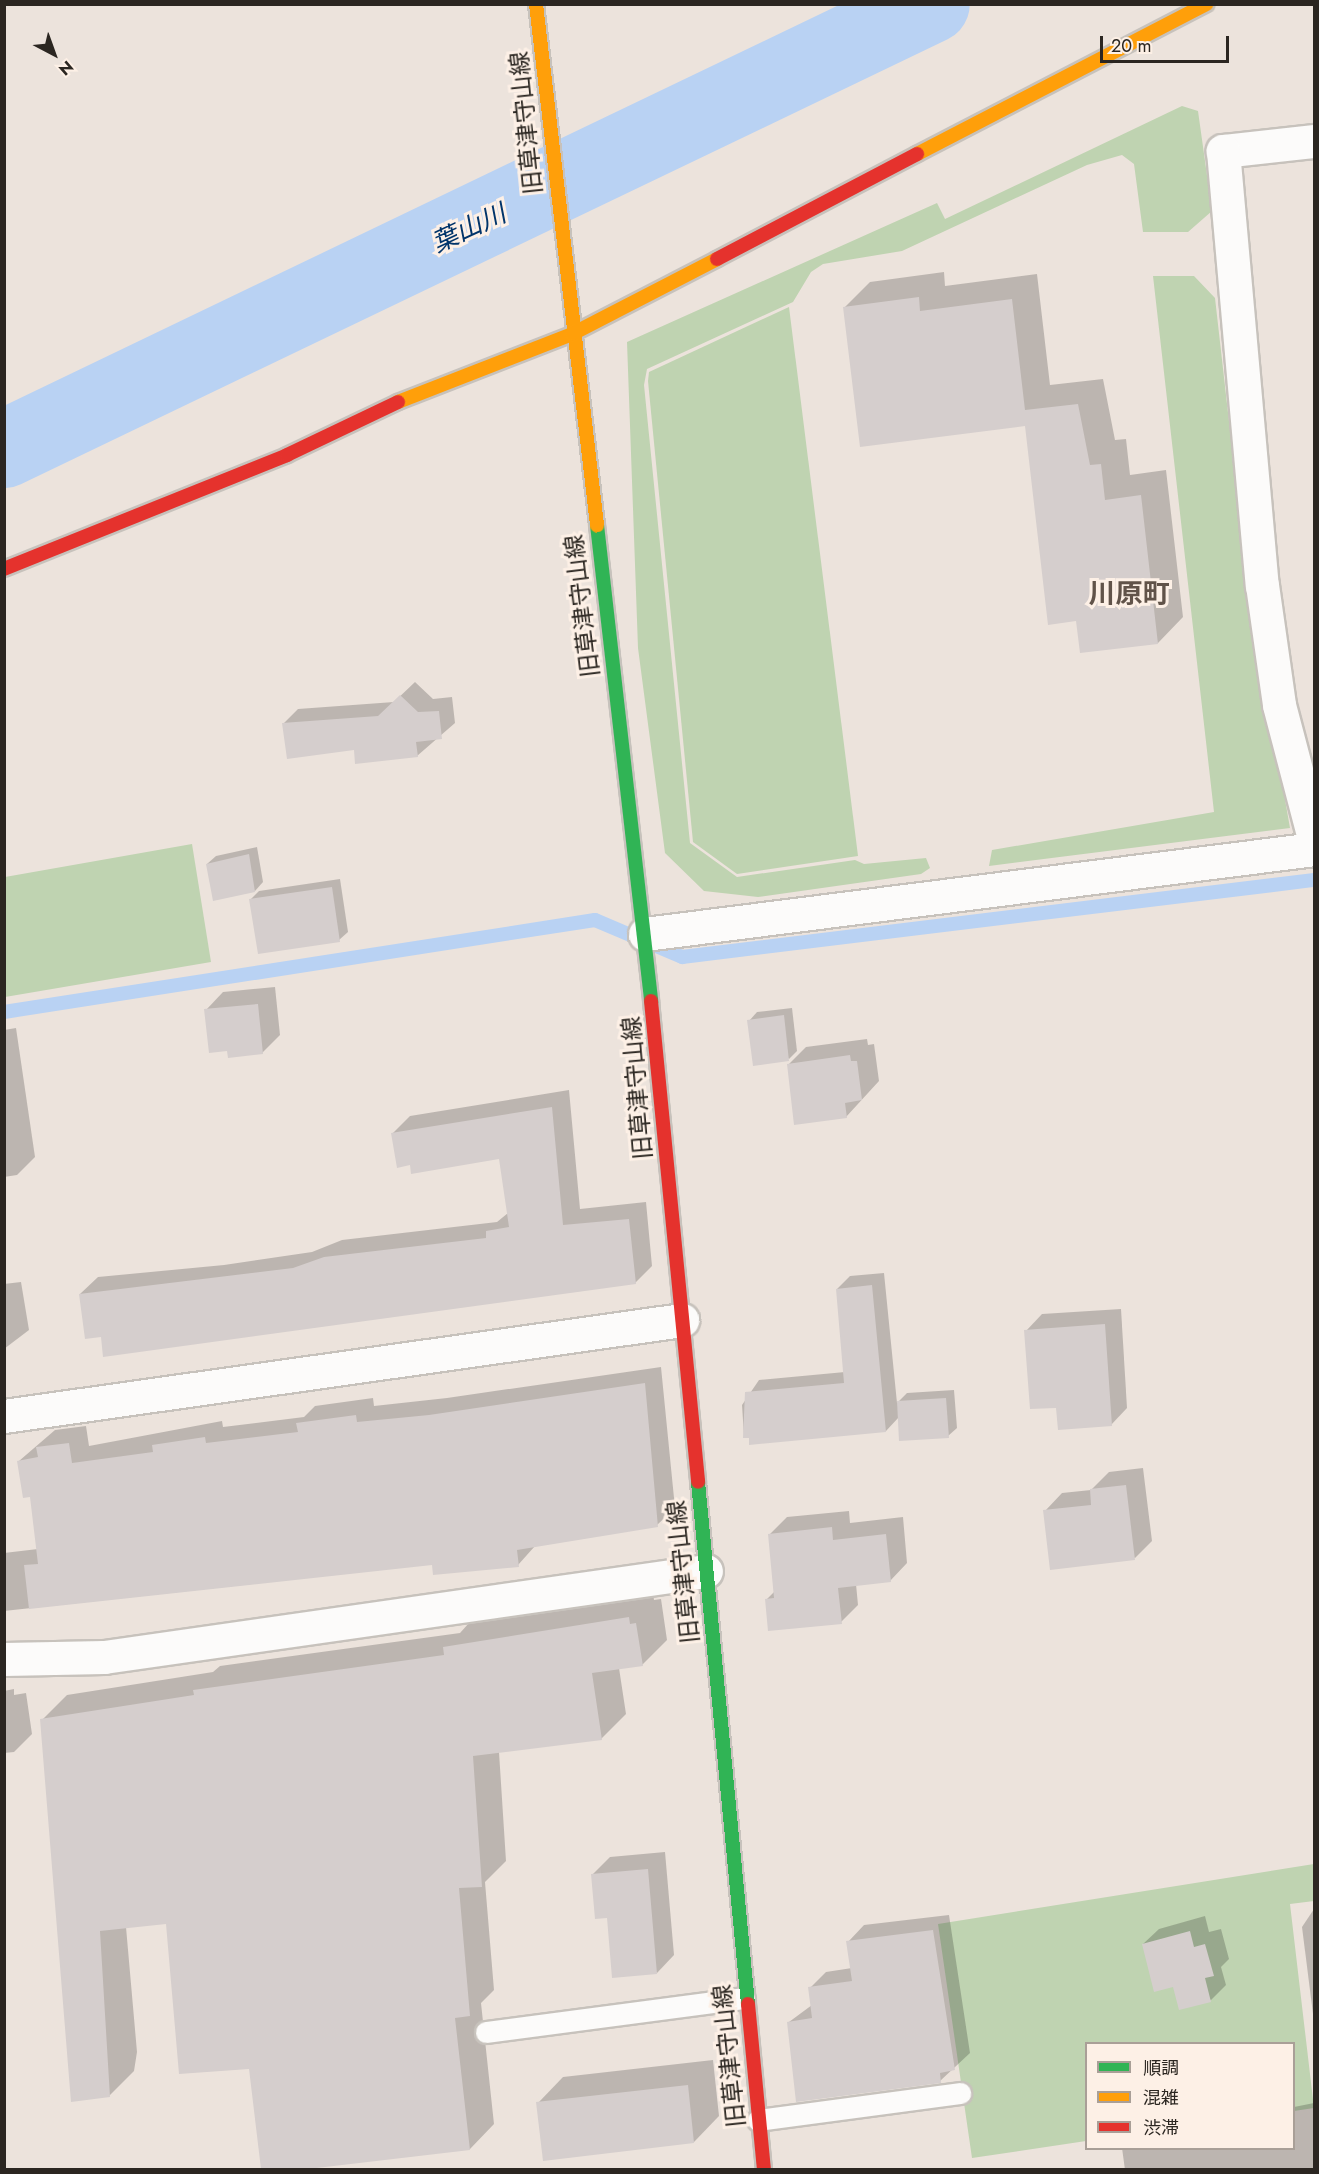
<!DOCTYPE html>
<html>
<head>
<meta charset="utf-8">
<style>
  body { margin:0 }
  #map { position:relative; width:1319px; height:2174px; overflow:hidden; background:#ece3dc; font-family:Jost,"Noto Sans JP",sans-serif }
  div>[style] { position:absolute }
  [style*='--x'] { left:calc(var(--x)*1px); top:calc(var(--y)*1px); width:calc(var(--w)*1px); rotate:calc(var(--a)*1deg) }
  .green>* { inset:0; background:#bfd3b1 }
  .shadow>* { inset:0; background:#0003 }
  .stream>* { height:14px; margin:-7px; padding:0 7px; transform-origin:7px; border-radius:7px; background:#b9d2f3 }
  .river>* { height:78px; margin:-39px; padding:0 39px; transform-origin:39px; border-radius:39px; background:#b9d2f3 }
  .building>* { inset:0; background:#d5cecd }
  .roads { filter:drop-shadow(2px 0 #c7c2bc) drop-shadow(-2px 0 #c7c2bc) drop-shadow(0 2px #c7c2bc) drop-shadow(0 -2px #c7c2bc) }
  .lane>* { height:21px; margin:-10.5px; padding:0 10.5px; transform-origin:10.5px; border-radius:10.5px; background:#fcfbfa }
  .street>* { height:33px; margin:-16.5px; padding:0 16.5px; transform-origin:16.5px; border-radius:16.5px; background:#fcfbfa }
  .fast>* { height:14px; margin:-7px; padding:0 7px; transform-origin:7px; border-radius:7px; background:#30b455 }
  .slow>* { height:14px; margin:-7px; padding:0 7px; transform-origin:7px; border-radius:7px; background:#ff9f0a }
  .jam>* { height:14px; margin:-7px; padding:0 7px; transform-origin:7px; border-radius:7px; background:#e5322d }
  span { translate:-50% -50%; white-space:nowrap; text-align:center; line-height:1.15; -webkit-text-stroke:6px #fdf0e6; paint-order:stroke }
  .street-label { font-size:24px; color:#2b2621 }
  .water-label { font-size:26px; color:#01346a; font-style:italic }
  .quarter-label { font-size:27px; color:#615349; font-weight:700 }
  .frame { position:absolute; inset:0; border:6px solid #2b2621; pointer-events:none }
  .legend { position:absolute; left:1085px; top:2042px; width:210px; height:108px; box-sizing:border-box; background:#fdf0e6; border:2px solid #a99f97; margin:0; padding:8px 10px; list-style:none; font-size:18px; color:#2b2621 }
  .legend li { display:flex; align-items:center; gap:12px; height:30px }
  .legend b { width:30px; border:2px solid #a99f97 }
  .north { position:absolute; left:24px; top:24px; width:60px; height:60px; -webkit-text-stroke:4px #fdf0e6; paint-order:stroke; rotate:139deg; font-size:16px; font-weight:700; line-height:24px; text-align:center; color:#2b2621 }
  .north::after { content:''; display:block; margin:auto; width:21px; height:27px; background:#2b2621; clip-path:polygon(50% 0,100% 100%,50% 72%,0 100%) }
  .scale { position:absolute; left:1100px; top:36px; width:129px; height:27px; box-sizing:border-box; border:3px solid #2b2621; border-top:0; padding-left:8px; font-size:18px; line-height:21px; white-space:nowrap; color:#2b2621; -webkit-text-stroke:4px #fdf0e6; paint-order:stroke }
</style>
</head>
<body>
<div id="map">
  <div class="green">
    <div style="clip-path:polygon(1182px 106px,1198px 111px,1212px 211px,1188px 232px,1143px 232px,1134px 164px,1122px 155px,1087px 165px,902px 251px,823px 264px,811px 272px,793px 302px,647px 369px,644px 385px,690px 843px,737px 877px,855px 860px,864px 864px,926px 858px,930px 868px,921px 874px,758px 897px,704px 891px,665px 853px,638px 648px,627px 342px,937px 203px,945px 219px)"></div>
    <div style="clip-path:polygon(1153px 276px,1194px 276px,1215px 298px,1248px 589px,1290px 828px,989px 866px,992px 850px,1214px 812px)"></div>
    <div style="clip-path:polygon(789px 307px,858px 856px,737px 874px,693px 842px,648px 381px,649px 372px)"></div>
    <div style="clip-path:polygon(192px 844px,211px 962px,5px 997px,5px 877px)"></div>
    <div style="clip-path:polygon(1314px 1864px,1314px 1901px,1290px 1904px,1314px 2108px,1294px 2111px,1294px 2044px,1086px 2044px,1086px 2141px,972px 2158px,938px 1924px)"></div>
  </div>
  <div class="shadow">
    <div style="clip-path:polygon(944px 272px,945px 286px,1037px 274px,1050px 385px,1103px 379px,1115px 440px,1126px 439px,1130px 475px,1166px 470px,1183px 617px,1158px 643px,1077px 620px,1027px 425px,844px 308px,870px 282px)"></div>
    <div style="clip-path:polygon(415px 682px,433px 699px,452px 697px,455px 723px,417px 756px,355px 749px,284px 723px,298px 709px,394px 702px)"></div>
    <div style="clip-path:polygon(257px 847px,263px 882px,255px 891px,207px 864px,216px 856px)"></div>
    <div style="clip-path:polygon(340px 879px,348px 932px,339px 940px,250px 900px,259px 891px)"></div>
    <div style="clip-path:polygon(275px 987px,280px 1035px,262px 1053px,229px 1049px,206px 1010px,223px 992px)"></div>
    <div style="clip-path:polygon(792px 1008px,797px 1051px,789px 1059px,749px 1021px,757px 1012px)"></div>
    <div style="clip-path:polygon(16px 1028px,35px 1157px,17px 1175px,4px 1177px,4px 1030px)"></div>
    <div style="clip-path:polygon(867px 1039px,868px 1045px,874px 1044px,879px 1081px,846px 1117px,789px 1064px,806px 1047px)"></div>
    <div style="clip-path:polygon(569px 1090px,580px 1209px,646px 1202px,652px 1266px,635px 1283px,102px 1335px,80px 1294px,98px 1277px,224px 1265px,312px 1252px,342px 1240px,497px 1222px,508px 1213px,500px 1157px,411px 1164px,393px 1133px,410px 1116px)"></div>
    <div style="clip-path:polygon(884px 1273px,897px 1403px,907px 1393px,954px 1390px,957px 1428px,948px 1436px,899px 1417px,886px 1431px,744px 1436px,742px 1405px,759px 1380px,845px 1372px,837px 1289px,850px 1276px)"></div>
    <div style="clip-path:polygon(21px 1282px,29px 1330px,4px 1349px,4px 1284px)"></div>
    <div style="clip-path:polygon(1121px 1309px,1127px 1408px,1111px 1425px,1058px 1406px,1026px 1331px,1042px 1314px)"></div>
    <div style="clip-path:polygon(661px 1367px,675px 1508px,657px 1525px,535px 1546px,518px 1565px,433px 1564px,4px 1611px,4px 1553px,38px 1549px,32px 1496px,19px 1461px,55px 1430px,86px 1426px,89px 1446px,222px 1421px,223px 1427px,304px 1417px,315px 1406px,373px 1398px,374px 1406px,447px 1398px)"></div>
    <div style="clip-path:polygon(1143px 1468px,1152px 1541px,1135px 1558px,1045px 1511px,1062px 1493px,1091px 1490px,1109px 1472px)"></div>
    <div style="clip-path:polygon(849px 1511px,850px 1523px,903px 1517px,907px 1563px,890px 1581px,856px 1584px,858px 1605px,841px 1622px,766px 1600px,775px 1591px,769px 1535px,787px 1517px)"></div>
    <div style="clip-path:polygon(653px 1593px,654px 1600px,661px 1599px,667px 1640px,642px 1665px,619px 1668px,626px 1714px,601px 1739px,499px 1752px,506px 1861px,485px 1882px,494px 1990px,481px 2003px,494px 2124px,470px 2149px,263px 2170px,250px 2067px,167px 1923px,126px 1927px,137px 2052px,134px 2071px,109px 2096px,42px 1720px,67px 1695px,213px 1672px,220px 1666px,460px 1633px,469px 1623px)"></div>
    <div style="clip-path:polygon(14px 1689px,14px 1695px,26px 1693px,32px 1734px,14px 1752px,4px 1753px,4px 1691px)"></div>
    <div style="clip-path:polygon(665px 1852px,674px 1955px,657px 1973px,608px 1917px,592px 1875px,610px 1857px)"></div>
    <div style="clip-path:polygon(1314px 1909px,1314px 2022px,1302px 1927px)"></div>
    <div style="clip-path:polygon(949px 1915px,970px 2053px,940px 2081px,789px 2022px,812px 2005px,810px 1988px,826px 1972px,852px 1968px,848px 1942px,864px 1925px)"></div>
    <div style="clip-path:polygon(1205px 1916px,1209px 1932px,1221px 1929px,1229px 1959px,1221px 1967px,1226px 1985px,1211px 2000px,1174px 1985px,1143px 1944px,1159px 1929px)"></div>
    <div style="clip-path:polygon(713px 2060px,719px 2116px,694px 2142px,538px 2103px,563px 2077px)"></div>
    <div style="clip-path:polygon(1314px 2103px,1314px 2170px,1125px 2170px,1122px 2148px,1294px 2148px,1294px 2107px)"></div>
  </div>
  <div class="stream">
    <div style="--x:4;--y:1012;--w:598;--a:-8.85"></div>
    <div style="--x:595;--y:920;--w:95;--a:23"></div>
    <div style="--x:682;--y:957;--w:637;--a:-6.95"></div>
  </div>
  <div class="river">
    <div style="--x:4;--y:449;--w:1028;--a:-25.64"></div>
  </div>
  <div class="building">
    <div style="clip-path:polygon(919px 297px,920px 311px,1012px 299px,1025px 410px,1078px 404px,1090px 465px,1101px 464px,1105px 500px,1141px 495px,1158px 644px,1080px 653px,1076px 621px,1048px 625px,1025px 426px,860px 447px,843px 307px)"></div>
    <div style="clip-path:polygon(400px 695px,418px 712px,439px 711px,442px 739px,416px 742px,418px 757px,355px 764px,354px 750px,287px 759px,282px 723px,378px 716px)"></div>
    <div style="clip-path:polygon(249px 854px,255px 892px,213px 901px,206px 864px)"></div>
    <div style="clip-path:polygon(332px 887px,340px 942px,258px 954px,249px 899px)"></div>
    <div style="clip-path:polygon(258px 1004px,263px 1054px,228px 1058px,227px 1051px,209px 1053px,204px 1009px)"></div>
    <div style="clip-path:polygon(784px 1015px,789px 1061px,753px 1066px,747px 1020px)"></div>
    <div style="clip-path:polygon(850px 1055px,851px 1061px,857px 1061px,862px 1100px,845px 1103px,847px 1118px,794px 1125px,787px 1064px)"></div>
    <div style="clip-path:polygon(552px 1107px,563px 1225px,629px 1219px,636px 1284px,103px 1357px,101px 1337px,85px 1339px,79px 1294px,293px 1268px,324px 1257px,486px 1238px,486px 1231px,509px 1227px,499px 1159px,411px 1174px,410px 1165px,397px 1168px,391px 1133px)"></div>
    <div style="clip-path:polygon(872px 1285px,886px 1432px,749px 1445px,749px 1438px,743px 1438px,745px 1392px,844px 1383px,836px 1289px)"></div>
    <div style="clip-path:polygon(1105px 1324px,1112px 1426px,1058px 1430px,1056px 1408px,1030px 1409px,1024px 1330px)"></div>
    <div style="clip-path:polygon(645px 1383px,658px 1527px,517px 1550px,519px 1567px,433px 1575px,432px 1565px,29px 1609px,24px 1565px,38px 1564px,30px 1497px,23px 1498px,17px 1461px,38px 1457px,36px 1447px,69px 1443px,72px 1463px,153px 1452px,152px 1445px,205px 1437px,206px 1443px,298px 1432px,296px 1423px,356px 1415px,357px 1422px,429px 1415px)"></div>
    <div style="clip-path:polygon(946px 1398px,949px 1438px,899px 1441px,897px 1401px)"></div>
    <div style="clip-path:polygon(1126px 1485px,1135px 1560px,1050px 1570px,1043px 1510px,1091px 1505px,1090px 1489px)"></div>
    <div style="clip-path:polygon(832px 1527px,833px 1540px,886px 1534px,891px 1582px,838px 1588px,842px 1624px,768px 1631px,765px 1599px,774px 1598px,768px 1534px)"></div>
    <div style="clip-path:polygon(629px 1617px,630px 1624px,636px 1623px,643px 1666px,592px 1673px,602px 1740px,473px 1756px,482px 1887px,459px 1888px,470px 2016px,455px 2018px,470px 2150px,308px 2169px,261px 2169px,249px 2069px,179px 2074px,166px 1924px,100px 1931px,110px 2097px,71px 2102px,40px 1719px,194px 1695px,193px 1690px,444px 1655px,443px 1647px)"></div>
    <div style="clip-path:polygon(648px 1869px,657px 1974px,612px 1978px,607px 1918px,595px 1919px,591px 1874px)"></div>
    <div style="clip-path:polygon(933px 1930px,955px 2070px,940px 2073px,941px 2083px,796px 2102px,787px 2022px,812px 2018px,808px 1987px,852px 1981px,846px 1941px)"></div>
    <div style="clip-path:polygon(1190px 1931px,1194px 1947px,1205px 1944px,1214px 1976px,1205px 1978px,1211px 2002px,1179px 2010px,1173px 1987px,1154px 1992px,1142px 1944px)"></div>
    <div style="clip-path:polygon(688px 2085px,694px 2143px,543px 2161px,536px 2102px)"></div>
  </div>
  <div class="roads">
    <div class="lane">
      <div style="--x:486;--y:2032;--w:260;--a:-7.5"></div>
      <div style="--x:758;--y:2120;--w:204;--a:-7.6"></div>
    </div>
    <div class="street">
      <div style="--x:1314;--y:141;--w:92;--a:173.7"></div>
      <div style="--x:1223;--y:151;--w:436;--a:84.9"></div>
      <div style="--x:1262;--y:585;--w:121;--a:81.9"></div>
      <div style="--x:1279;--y:705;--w:138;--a:75.3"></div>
      <div style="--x:645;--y:934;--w:674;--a:-7.24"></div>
      <div style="--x:4;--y:1416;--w:685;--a:-8.06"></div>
      <div style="--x:4;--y:1659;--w:100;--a:-1.1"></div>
      <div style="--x:104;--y:1657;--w:608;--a:-8.13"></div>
    </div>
    <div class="fast">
      <div style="--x:597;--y:525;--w:479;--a:83.5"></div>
      <div style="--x:698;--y:1482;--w:524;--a:84.53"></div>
    </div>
    <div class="slow">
      <div style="--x:536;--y:4;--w:525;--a:83.32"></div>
      <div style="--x:917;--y:154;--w:326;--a:-27.4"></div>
      <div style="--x:398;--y:402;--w:187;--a:-21.3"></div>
      <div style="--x:572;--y:334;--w:163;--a:-27.3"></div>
    </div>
    <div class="jam">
      <div style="--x:717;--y:259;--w:226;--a:-27.7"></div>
      <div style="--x:4;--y:569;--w:305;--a:-21.9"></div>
      <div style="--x:287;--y:455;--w:123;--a:-25.5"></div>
      <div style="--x:651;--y:1001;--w:483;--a:84.4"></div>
      <div style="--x:748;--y:2004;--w:167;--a:84.5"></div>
    </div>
  </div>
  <div class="street-label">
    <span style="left:526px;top:123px;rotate:-96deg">旧草津守山線</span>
    <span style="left:582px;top:606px;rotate:-97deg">旧草津守山線</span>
    <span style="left:637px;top:1088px;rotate:-95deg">旧草津守山線</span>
    <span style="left:683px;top:1572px;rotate:-96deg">旧草津守山線</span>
    <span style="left:729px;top:2056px;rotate:-96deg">旧草津守山線</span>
  </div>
  <div class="water-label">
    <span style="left:469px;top:229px;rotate:-25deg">葉山川</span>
  </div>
  <div class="quarter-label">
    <span style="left:1129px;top:594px">川原町</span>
  </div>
  <div class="frame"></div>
  <ul class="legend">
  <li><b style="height:8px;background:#30b455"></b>順調</li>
  <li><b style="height:8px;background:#ff9f0a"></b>混雑</li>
  <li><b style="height:8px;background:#e5322d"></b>渋滞</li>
  </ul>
  <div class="north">N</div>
  <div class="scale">20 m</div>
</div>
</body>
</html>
